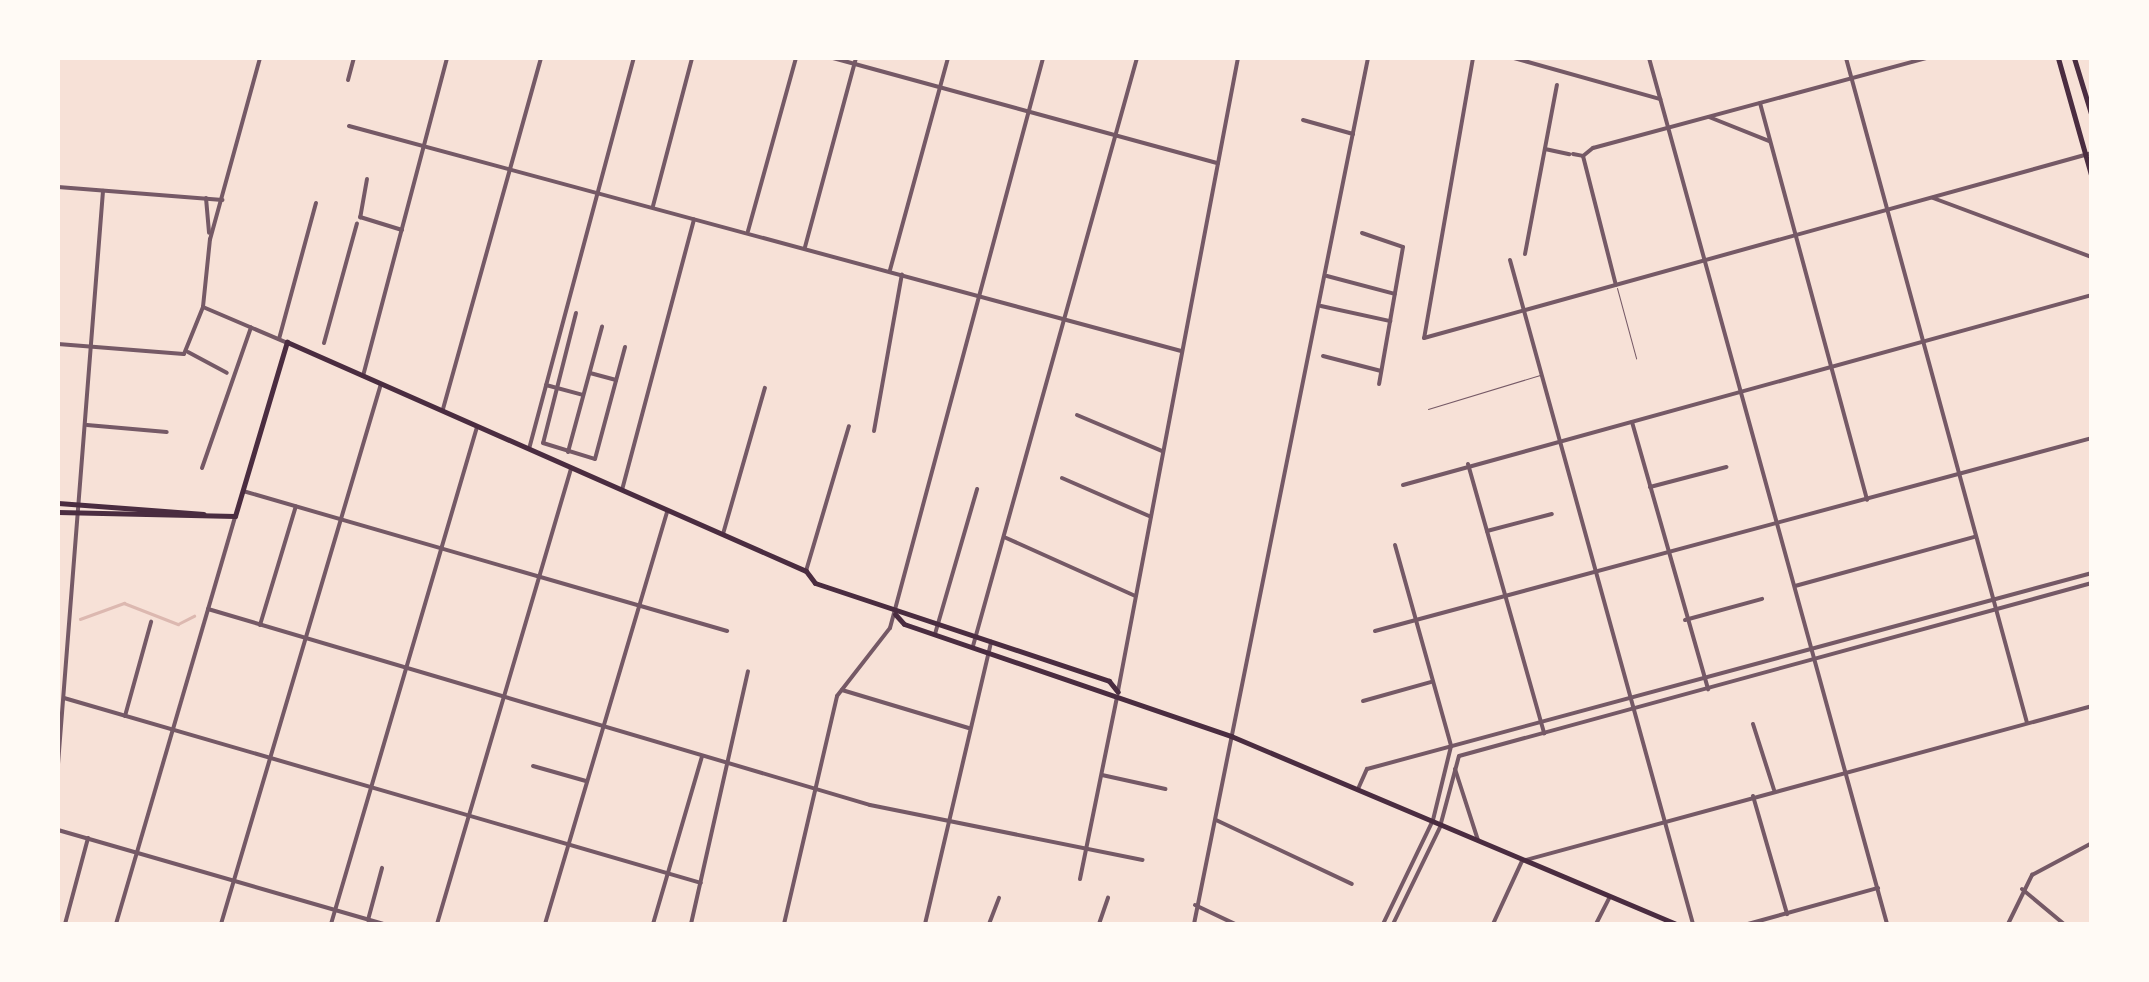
<!DOCTYPE html>
<html>
<head>
<meta charset="utf-8">
<style>
  body { margin:0 }
  #map { position:relative; width:2149px; height:982px; overflow:hidden; background:#f7e1d7; font-family:Overpass,sans-serif }
  div>[style] { position:absolute }
  [style*='--x'] { left:calc(var(--x)*1px); top:calc(var(--y)*1px); width:calc(var(--w)*1px); rotate:calc(var(--a)*1deg) }
  .stream>* { height:2.5px; margin:-1.25px; padding:0 1.25px; transform-origin:1.25px; border-radius:1.25px; background:#dcb8b0 }
  .service>* { height:1px; margin:-0.5px; padding:0 0.5px; transform-origin:0.5px; border-radius:0.5px; background:#755966 }
  .minor>* { height:4px; margin:-2px; padding:0 2px; transform-origin:2px; border-radius:2px; background:#755966 }
  .tertiary>* { height:4px; margin:-2px; padding:0 2px; transform-origin:2px; border-radius:2px; background:#755966 }
  .secondary>* { height:5px; margin:-2.5px; padding:0 2.5px; transform-origin:2.5px; border-radius:2.5px; background:#4a2c40 }
  .primary>* { height:5px; margin:-2.5px; padding:0 2.5px; transform-origin:2.5px; border-radius:2.5px; background:#4a2c40 }
  span { translate:-50% -50%; white-space:nowrap; text-align:center; line-height:1.15; -webkit-text-stroke:8px #fffaf5; paint-order:stroke }
  .frame { position:absolute; inset:0; border:60px solid #fffaf5; pointer-events:none }
</style>
</head>
<body>
<div id="map">
  <div class="stream">
    <div style="--x:80;--y:619;--w:47;--a:-20"></div>
    <div style="--x:124;--y:603;--w:58;--a:21.3"></div>
    <div style="--x:178;--y:624;--w:18;--a:-27"></div>
  </div>
  <div class="service">
    <div style="--x:1617;--y:288;--w:73;--a:74.8"></div>
    <div style="--x:1428;--y:409;--w:117;--a:-16.9"></div>
  </div>
  <div class="minor">
    <div style="--x:833;--y:58;--w:399;--a:15.3"></div>
    <div style="--x:1473;--y:58;--w:284;--a:99.9"></div>
    <div style="--x:1424;--y:338;--w:693;--a:-15.48"></div>
    <div style="--x:1514;--y:58;--w:152;--a:15.7"></div>
    <div style="--x:1846;--y:58;--w:689;--a:74.77"></div>
    <div style="--x:348;--y:80;--w:23;--a:-75"></div>
    <div style="--x:1760;--y:103;--w:411;--a:74.9"></div>
    <div style="--x:1709;--y:117;--w:65;--a:21.8"></div>
    <div style="--x:1303;--y:120;--w:52;--a:15.6"></div>
    <div style="--x:349;--y:126;--w:862;--a:15.13"></div>
    <div style="--x:1545;--y:149;--w:25;--a:12"></div>
    <div style="--x:1573;--y:154;--w:10;--a:11"></div>
    <div style="--x:1583;--y:156;--w:13;--a:-39"></div>
    <div style="--x:1593;--y:148;--w:345;--a:-15.1"></div>
    <div style="--x:1583;--y:156;--w:133;--a:75.7"></div>
    <div style="--x:367;--y:179;--w:39;--a:100"></div>
    <div style="--x:360;--y:217;--w:44;--a:17.2"></div>
    <div style="--x:1933;--y:198;--w:170;--a:20.4"></div>
    <div style="--x:653;--y:206;--w:153;--a:-75.2"></div>
    <div style="--x:748;--y:231;--w:180;--a:-74.5"></div>
    <div style="--x:1362;--y:233;--w:43;--a:18.9"></div>
    <div style="--x:1403;--y:247;--w:139;--a:99.9"></div>
    <div style="--x:805;--y:247;--w:196;--a:-74.9"></div>
    <div style="--x:1525;--y:254;--w:172;--a:-79.3"></div>
    <div style="--x:1510;--y:260;--w:689;--a:74.59"></div>
    <div style="--x:890;--y:270;--w:220;--a:-74.7"></div>
    <div style="--x:1327;--y:276;--w:70;--a:14.8"></div>
    <div style="--x:1321;--y:306;--w:71;--a:12.3"></div>
    <div style="--x:576;--y:313;--w:134;--a:104.2"></div>
    <div style="--x:543;--y:443;--w:54;--a:17.1"></div>
    <div style="--x:595;--y:459;--w:116;--a:-75"></div>
    <div style="--x:279;--y:339;--w:141;--a:-74.8"></div>
    <div style="--x:324;--y:343;--w:124;--a:-74.6"></div>
    <div style="--x:58;--y:344;--w:126;--a:4.5"></div>
    <div style="--x:184;--y:354;--w:51;--a:-68"></div>
    <div style="--x:188;--y:352;--w:44;--a:28.3"></div>
    <div style="--x:1323;--y:356;--w:60;--a:14.5"></div>
    <div style="--x:590;--y:373;--w:27;--a:15"></div>
    <div style="--x:363;--y:376;--w:329;--a:-75.2"></div>
    <div style="--x:546;--y:385;--w:38;--a:15"></div>
    <div style="--x:443;--y:409;--w:364;--a:-74.4"></div>
    <div style="--x:1077;--y:415;--w:92;--a:23"></div>
    <div style="--x:1632;--y:422;--w:278;--a:74.1"></div>
    <div style="--x:87;--y:425;--w:80;--a:5"></div>
    <div style="--x:874;--y:431;--w:159;--a:-79.9"></div>
    <div style="--x:529;--y:449;--w:405;--a:-75"></div>
    <div style="--x:568;--y:452;--w:130;--a:-74.8"></div>
    <div style="--x:1468;--y:464;--w:280;--a:74.2"></div>
    <div style="--x:202;--y:468;--w:149;--a:-70.8"></div>
    <div style="--x:1062;--y:478;--w:95;--a:23.6"></div>
    <div style="--x:1403;--y:485;--w:715;--a:-15.42"></div>
    <div style="--x:1650;--y:487;--w:79;--a:-14.7"></div>
    <div style="--x:622;--y:490;--w:280;--a:-75.1"></div>
    <div style="--x:243;--y:491;--w:504;--a:16.13"></div>
    <div style="--x:1487;--y:531;--w:67;--a:-14.7"></div>
    <div style="--x:723;--y:534;--w:152;--a:-74"></div>
    <div style="--x:1004;--y:537;--w:144;--a:24.2"></div>
    <div style="--x:1395;--y:545;--w:209;--a:74.4"></div>
    <div style="--x:806;--y:571;--w:151;--a:-73.5"></div>
    <div style="--x:1795;--y:586;--w:186;--a:-15.3"></div>
    <div style="--x:208;--y:609;--w:690;--a:16.49"></div>
    <div style="--x:870;--y:805;--w:278;--a:11.4"></div>
    <div style="--x:1685;--y:620;--w:80;--a:-15.3"></div>
    <div style="--x:260;--y:625;--w:124;--a:-73.2"></div>
    <div style="--x:1375;--y:631;--w:743;--a:-15.07"></div>
    <div style="--x:935;--y:634;--w:151;--a:-73.8"></div>
    <div style="--x:973;--y:646;--w:610;--a:-74.42"></div>
    <div style="--x:842;--y:690;--w:133;--a:16.7"></div>
    <div style="--x:64;--y:698;--w:663;--a:16.19"></div>
    <div style="--x:1363;--y:701;--w:71;--a:-15.6"></div>
    <div style="--x:125;--y:716;--w:98;--a:-74.5"></div>
    <div style="--x:1753;--y:724;--w:69;--a:72.3"></div>
    <div style="--x:58;--y:764;--w:575;--a:-85.51"></div>
    <div style="--x:533;--y:766;--w:55;--a:15.8"></div>
    <div style="--x:1455;--y:769;--w:75;--a:72.1"></div>
    <div style="--x:1102;--y:775;--w:65;--a:12.5"></div>
    <div style="--x:1358;--y:789;--w:22;--a:-66"></div>
    <div style="--x:1367;--y:769;--w:751;--a:-15.13"></div>
    <div style="--x:1753;--y:796;--w:123;--a:73.9"></div>
    <div style="--x:1216;--y:820;--w:150;--a:25.2"></div>
    <div style="--x:1433;--y:820;--w:76;--a:-76.3"></div>
    <div style="--x:1441;--y:823;--w:69;--a:-75"></div>
    <div style="--x:1459;--y:756;--w:656;--a:-15.29"></div>
    <div style="--x:1080;--y:879;--w:186;--a:-78.5"></div>
    <div style="--x:2022;--y:889;--w:55;--a:39.8"></div>
    <div style="--x:1195;--y:905;--w:44;--a:25.4"></div>
    <div style="--x:368;--y:920;--w:54;--a:-74.9"></div>
    <div style="--x:65;--y:924;--w:89;--a:-75"></div>
    <div style="--x:221;--y:924;--w:563;--a:-73.5"></div>
    <div style="--x:545;--y:924;--w:430;--a:-73.5"></div>
    <div style="--x:653;--y:924;--w:175;--a:-73.7"></div>
    <div style="--x:691;--y:924;--w:259;--a:-77.3"></div>
    <div style="--x:784;--y:924;--w:234;--a:-76.9"></div>
    <div style="--x:837;--y:696;--w:86;--a:-52.1"></div>
    <div style="--x:890;--y:628;--w:590;--a:-74.97"></div>
    <div style="--x:925;--y:924;--w:290;--a:-76.8"></div>
    <div style="--x:989;--y:924;--w:28;--a:-69"></div>
    <div style="--x:1099;--y:924;--w:28;--a:-71"></div>
    <div style="--x:1194;--y:924;--w:883;--a:-78.64"></div>
    <div style="--x:1493;--y:924;--w:69;--a:-65.3"></div>
    <div style="--x:1522;--y:861;--w:591;--a:-15.21"></div>
    <div style="--x:1596;--y:924;--w:29;--a:-63"></div>
    <div style="--x:1748;--y:924;--w:135;--a:-15.5"></div>
    <div style="--x:2008;--y:924;--w:55;--a:-63.9"></div>
    <div style="--x:2032;--y:875;--w:68;--a:-28.1"></div>
  </div>
  <div class="tertiary">
    <div style="--x:260;--y:58;--w:188;--a:105.4"></div>
    <div style="--x:210;--y:239;--w:68;--a:95.9"></div>
    <div style="--x:203;--y:307;--w:89;--a:23.1"></div>
    <div style="--x:1649;--y:58;--w:898;--a:74.63"></div>
    <div style="--x:58;--y:187;--w:165;--a:4.5"></div>
    <div style="--x:206;--y:198;--w:35;--a:85"></div>
    <div style="--x:1118;--y:691;--w:644;--a:-79.27"></div>
    <div style="--x:58;--y:830;--w:338;--a:16.1"></div>
    <div style="--x:116;--y:924;--w:425;--a:-73.7"></div>
    <div style="--x:331;--y:924;--w:518;--a:-73.63"></div>
    <div style="--x:437;--y:924;--w:474;--a:-73.6"></div>
    <div style="--x:1383;--y:924;--w:115;--a:-64.3"></div>
    <div style="--x:1393;--y:924;--w:110;--a:-64.1"></div>
  </div>
  <div class="secondary">
    <div style="--x:58;--y:503;--w:146;--a:4.3"></div>
    <div style="--x:58;--y:512;--w:177;--a:1.3"></div>
    <div style="--x:235;--y:516;--w:182;--a:-73.4"></div>
    <div style="--x:287;--y:342;--w:567;--a:23.81"></div>
    <div style="--x:806;--y:571;--w:15;--a:53"></div>
    <div style="--x:815;--y:583;--w:310;--a:18.4"></div>
    <div style="--x:1109;--y:681;--w:14;--a:51"></div>
    <div style="--x:895;--y:614;--w:13;--a:48"></div>
    <div style="--x:904;--y:624;--w:346;--a:18.9"></div>
    <div style="--x:1231;--y:736;--w:482;--a:22.9"></div>
  </div>
  <div class="primary">
    <div style="--x:2058;--y:58;--w:125;--a:74.2"></div>
    <div style="--x:2074;--y:58;--w:62;--a:73"></div>
  </div>
  <div class="frame"></div>
</div>
</body>
</html>
